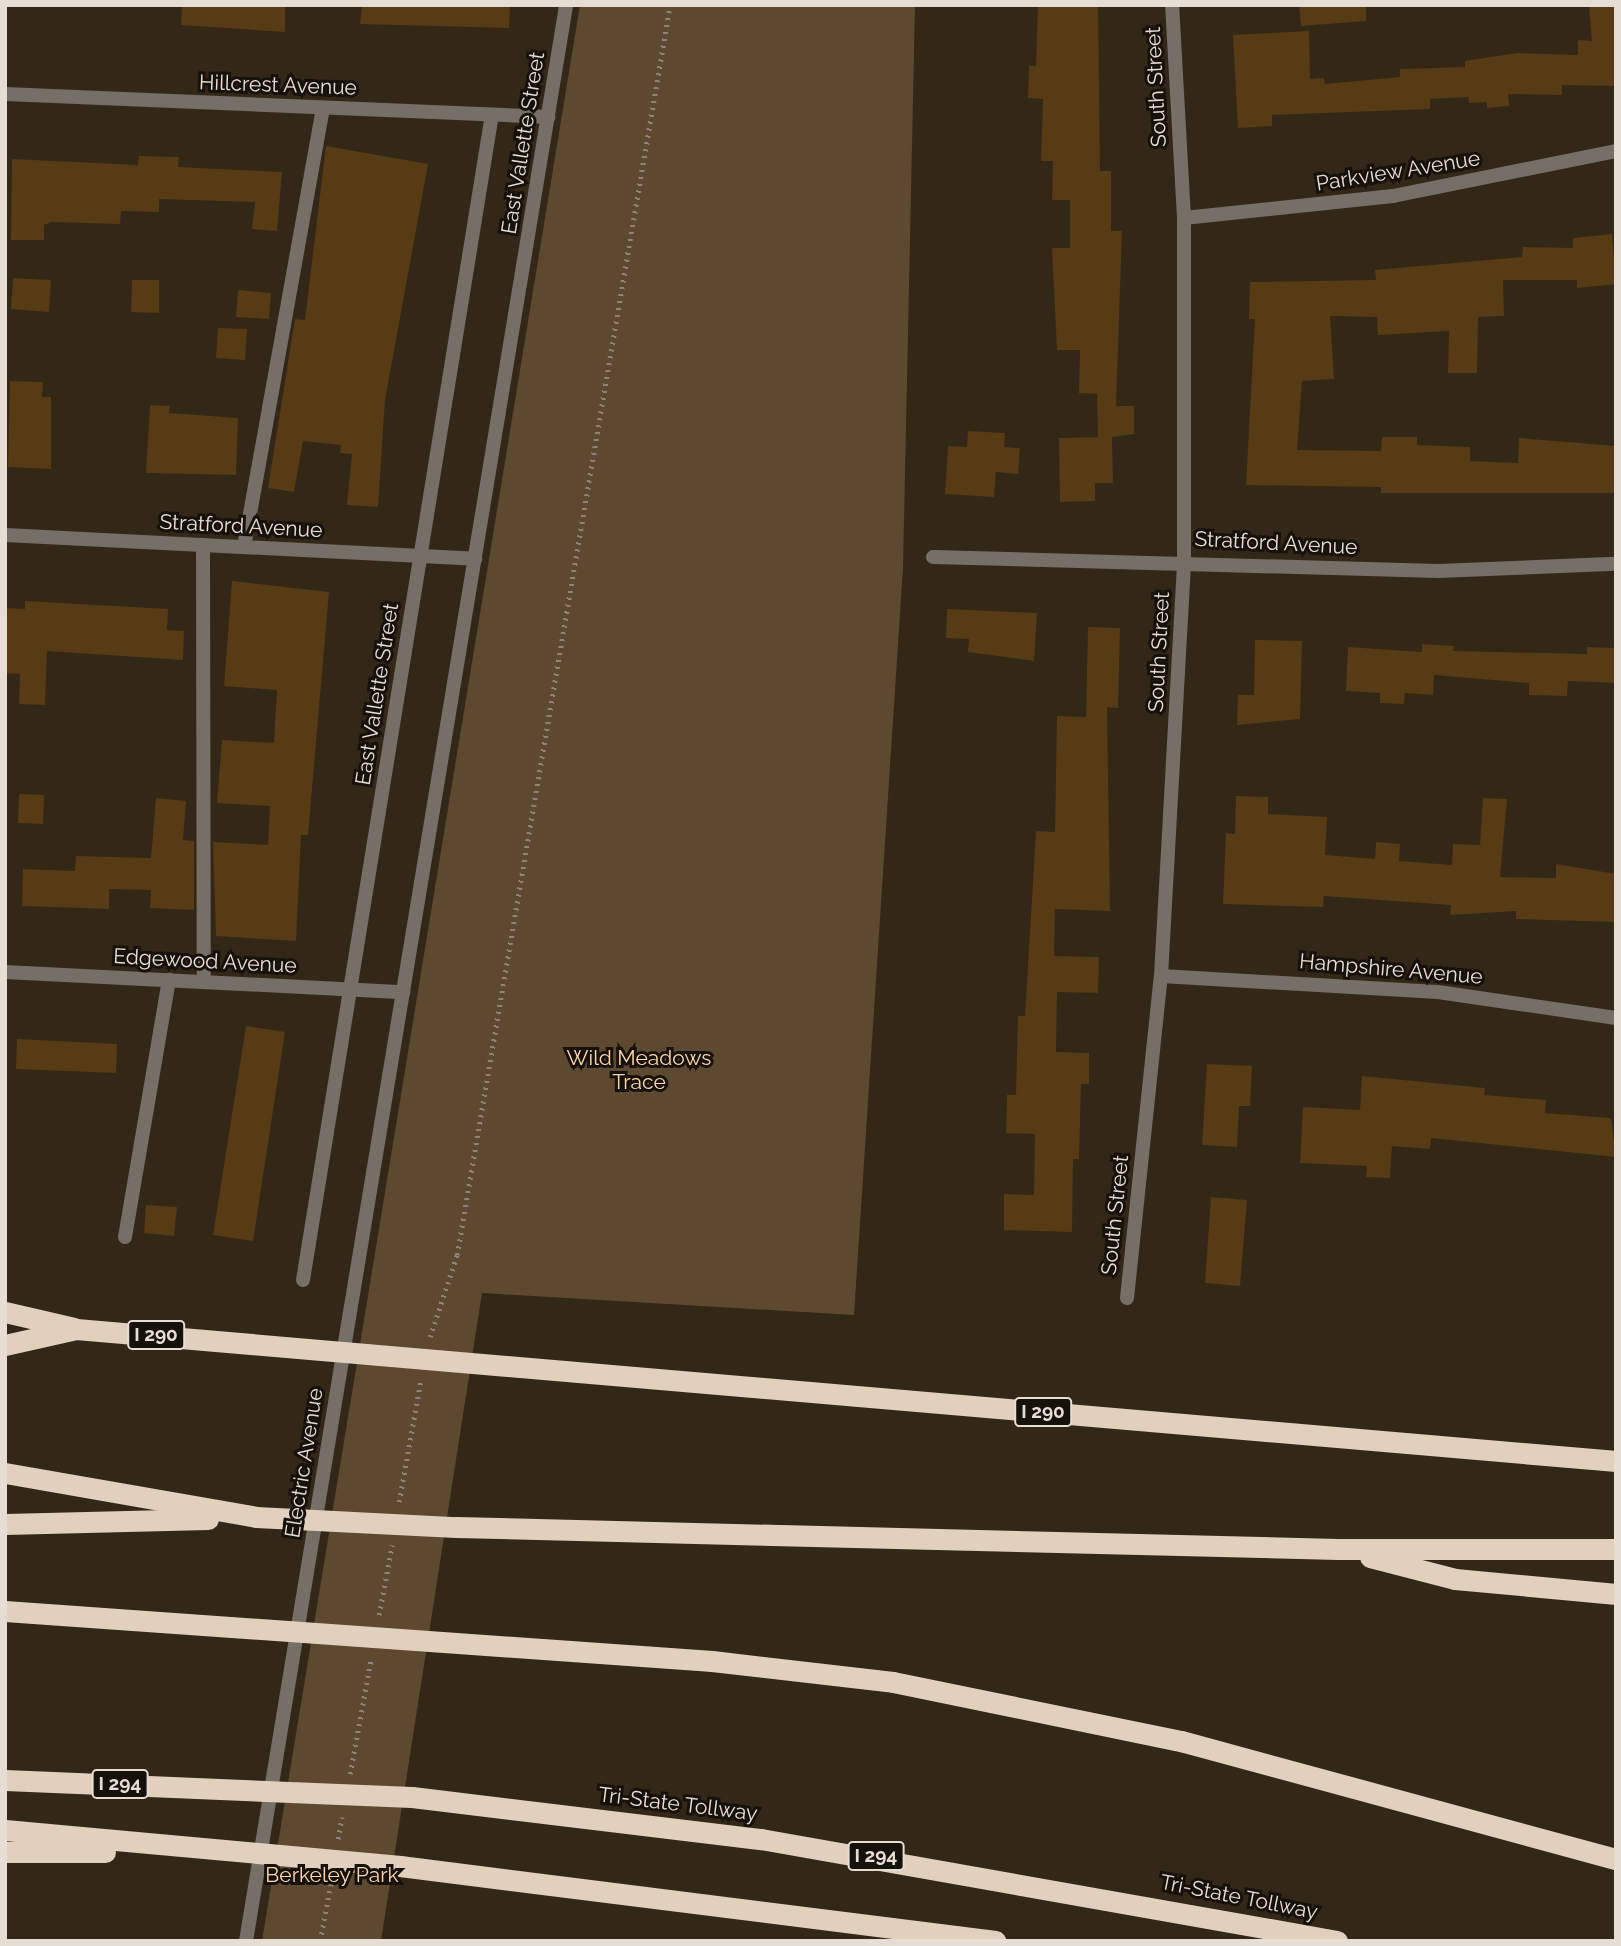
<!DOCTYPE html>
<html>
<head>
<meta charset="utf-8">
<style>
  body { margin:0 }
  #map { position:relative; width:1621px; height:1946px; overflow:hidden; background:#332718; font-family:Raleway,sans-serif }
  div>[style] { position:absolute }
  [style*='--x'] { left:calc(var(--x)*1px); top:calc(var(--y)*1px); width:calc(var(--w)*1px); rotate:calc(var(--a)*1deg) }
  .green>* { inset:0; background:#5d492f }
  .building>* { inset:0; background:#563b15 }
  .path>* { height:4.5px; margin-top:-2.25px; transform-origin:0; background:repeating-linear-gradient(90deg,#8e8478 0 2px,transparent 0 7px) }
  .service>* { height:14px; margin:-7px; padding:0 7px; transform-origin:7px; border-radius:7px; background:#756f67 }
  .minor>* { height:14px; margin:-7px; padding:0 7px; transform-origin:7px; border-radius:7px; background:#756f67 }
  .motorway>* { height:21px; margin:-10.5px; padding:0 10.5px; transform-origin:10.5px; border-radius:10.5px; background:#e0d0bd }
  span { translate:-50% -50%; white-space:nowrap; text-align:center; line-height:1.15; -webkit-text-stroke:6px #17110b; paint-order:stroke }
  .shield-label span { padding:2px 5px; background:#17110b; border:2px solid; border-radius:5px; -webkit-text-stroke-width:0 }
  .shield-label { font-size:19px; color:#e6ded4; font-weight:700 }
  .street-label { font-size:21px; color:#e6ded4 }
  .park-label { font-size:21px; color:#fdd7a7 }
  .frame { position:absolute; inset:0; border:7px solid #e6ded4; pointer-events:none }
</style>
</head>
<body>
<div id="map">
  <div class="green">
    <div style="clip-path:polygon(580px 5px,915px 5px,903px 568px,854px 1315px,482px 1293px,381px 1941px,262px 1941px)"></div>
  </div>
  <div class="building">
    <div style="clip-path:polygon(182px 5px,285px 5px,285px 32px,181px 25px)"></div>
    <div style="clip-path:polygon(362px 5px,510px 5px,509px 28px,360px 24px)"></div>
    <div style="clip-path:polygon(1038px 5px,1098px 5px,1100px 171px,1111px 171px,1111px 231px,1122px 231px,1116px 406px,1134px 406px,1134px 434px,1112px 437px,1113px 483px,1095px 483px,1095px 501px,1060px 502px,1059px 438px,1106px 437px,1098px 437px,1097px 394px,1079px 393px,1080px 350px,1057px 350px,1052px 248px,1070px 248px,1070px 200px,1052px 200px,1053px 161px,1041px 161px,1043px 99px,1028px 98px,1029px 66px,1036px 66px)"></div>
    <div style="clip-path:polygon(1299px 5px,1366px 5px,1366px 21px,1301px 26px)"></div>
    <div style="clip-path:polygon(1589px 5px,1616px 5px,1616px 86px,1562px 85px,1562px 95px,1508px 94px,1509px 106px,1487px 108px,1487px 102px,1469px 103px,1468px 97px,1430px 99px,1430px 109px,1272px 115px,1272px 126px,1238px 128px,1233px 35px,1309px 31px,1310px 79px,1324px 78px,1325px 84px,1400px 77px,1400px 69px,1465px 67px,1465px 61px,1517px 53px,1578px 55px,1578px 40px,1592px 41px)"></div>
    <div style="clip-path:polygon(326px 146px,428px 164px,385px 400px,378px 507px,347px 505px,352px 454px,340px 453px,341px 445px,303px 441px,294px 492px,268px 488px,295px 319px,305px 320px)"></div>
    <div style="clip-path:polygon(139px 156px,179px 157px,178px 167px,282px 172px,277px 231px,252px 229px,255px 202px,159px 199px,159px 212px,121px 211px,120px 224px,51px 222px,44px 225px,44px 240px,11px 240px,12px 159px,138px 165px)"></div>
    <div style="clip-path:polygon(1612px 234px,1616px 284px,1577px 288px,1577px 280px,1503px 280px,1504px 316px,1478px 317px,1477px 373px,1448px 373px,1449px 331px,1378px 335px,1377px 317px,1330px 316px,1334px 379px,1302px 381px,1297px 450px,1381px 451px,1382px 437px,1417px 437px,1417px 445px,1470px 447px,1470px 461px,1518px 463px,1519px 438px,1616px 446px,1616px 493px,1381px 493px,1381px 487px,1246px 485px,1255px 319px,1249px 319px,1250px 282px,1376px 280px,1375px 270px,1522px 257px,1523px 247px,1573px 248px,1573px 238px)"></div>
    <div style="clip-path:polygon(13px 278px,51px 280px,49px 312px,11px 309px)"></div>
    <div style="clip-path:polygon(132px 280px,159px 280px,159px 313px,131px 312px)"></div>
    <div style="clip-path:polygon(238px 290px,271px 293px,269px 319px,236px 317px)"></div>
    <div style="clip-path:polygon(218px 328px,247px 329px,245px 360px,216px 358px)"></div>
    <div style="clip-path:polygon(10px 381px,43px 382px,42px 397px,51px 397px,51px 469px,8px 467px)"></div>
    <div style="clip-path:polygon(150px 405px,170px 406px,169px 413px,238px 418px,236px 475px,146px 473px)"></div>
    <div style="clip-path:polygon(968px 431px,1005px 433px,1004px 447px,1020px 448px,1018px 474px,996px 472px,994px 497px,945px 494px,948px 446px,967px 447px)"></div>
    <div style="clip-path:polygon(232px 581px,329px 592px,308px 835px,301px 835px,296px 941px,216px 936px,213px 842px,268px 845px,270px 806px,217px 803px,222px 740px,274px 743px,277px 690px,224px 686px)"></div>
    <div style="clip-path:polygon(25px 601px,168px 609px,167px 630px,184px 631px,183px 660px,47px 651px,45px 705px,19px 704px,20px 674px,5px 673px,5px 608px,25px 609px)"></div>
    <div style="clip-path:polygon(947px 609px,1037px 613px,1034px 661px,968px 652px,969px 639px,946px 638px)"></div>
    <div style="clip-path:polygon(1088px 627px,1120px 628px,1118px 708px,1107px 707px,1110px 911px,1055px 909px,1054px 956px,1099px 957px,1098px 993px,1057px 992px,1056px 1052px,1089px 1053px,1089px 1084px,1081px 1084px,1079px 1159px,1073px 1159px,1072px 1232px,1004px 1230px,1004px 1194px,1034px 1195px,1035px 1134px,1006px 1133px,1007px 1095px,1016px 1095px,1018px 1016px,1025px 1016px,1036px 831px,1055px 832px,1057px 716px,1086px 717px)"></div>
    <div style="clip-path:polygon(1255px 640px,1302px 641px,1300px 719px,1237px 725px,1238px 695px,1254px 695px)"></div>
    <div style="clip-path:polygon(1422px 644px,1454px 646px,1453px 651px,1587px 654px,1587px 647px,1616px 648px,1616px 683px,1568px 681px,1567px 696px,1529px 695px,1529px 683px,1434px 675px,1433px 695px,1405px 693px,1404px 704px,1380px 703px,1380px 693px,1346px 691px,1348px 647px,1422px 652px)"></div>
    <div style="clip-path:polygon(19px 794px,44px 795px,43px 824px,18px 823px)"></div>
    <div style="clip-path:polygon(1236px 796px,1268px 797px,1268px 814px,1327px 817px,1325px 855px,1375px 859px,1376px 842px,1400px 844px,1399px 861px,1452px 865px,1453px 844px,1480px 845px,1483px 798px,1507px 799px,1500px 877px,1556px 878px,1556px 864px,1616px 874px,1616px 922px,1516px 919px,1516px 911px,1450px 915px,1451px 905px,1324px 896px,1323px 907px,1223px 904px,1226px 833px,1235px 834px)"></div>
    <div style="clip-path:polygon(156px 798px,186px 801px,183px 840px,194px 841px,194px 910px,150px 908px,151px 890px,109px 889px,109px 909px,22px 906px,23px 869px,75px 871px,76px 856px,151px 858px)"></div>
    <div style="clip-path:polygon(246px 1026px,285px 1032px,253px 1241px,213px 1235px)"></div>
    <div style="clip-path:polygon(17px 1039px,117px 1044px,116px 1073px,16px 1069px)"></div>
    <div style="clip-path:polygon(1207px 1064px,1252px 1066px,1250px 1106px,1239px 1106px,1237px 1147px,1202px 1145px)"></div>
    <div style="clip-path:polygon(1362px 1076px,1485px 1088px,1484px 1095px,1546px 1100px,1545px 1113px,1611px 1118px,1616px 1157px,1431px 1138px,1430px 1149px,1392px 1146px,1390px 1178px,1366px 1177px,1367px 1166px,1300px 1163px,1303px 1107px,1360px 1110px)"></div>
    <div style="clip-path:polygon(1211px 1197px,1247px 1200px,1240px 1286px,1205px 1283px)"></div>
    <div style="clip-path:polygon(146px 1205px,177px 1207px,174px 1236px,144px 1233px)"></div>
  </div>
  <div class="path">
    <div style="--x:430;--y:1337;--w:86;--a:-71.8"></div>
    <div style="--x:457;--y:1255;--w:1268;--a:-80.33"></div>
    <div style="--x:399;--y:1502;--w:125;--a:-79.9"></div>
    <div style="--x:379;--y:1615;--w:71;--a:-79.5"></div>
    <div style="--x:350;--y:1774;--w:118;--a:-79.7"></div>
    <div style="--x:338;--y:1839;--w:22;--a:-80"></div>
    <div style="--x:320;--y:1941;--w:60;--a:-79.4"></div>
  </div>
  <div class="service">
    <div style="--x:203;--y:545;--w:437;--a:89.9"></div>
    <div style="--x:244;--y:547;--w:446;--a:-79.8"></div>
    <div style="--x:125;--y:1237;--w:261;--a:-80.3"></div>
  </div>
  <div class="minor">
    <div style="--x:5;--y:94;--w:544;--a:2.42"></div>
    <div style="--x:1184;--y:218;--w:210;--a:-6"></div>
    <div style="--x:1393;--y:196;--w:227;--a:-11.4"></div>
    <div style="--x:5;--y:535;--w:471;--a:2.9"></div>
    <div style="--x:933;--y:557;--w:505;--a:1.59"></div>
    <div style="--x:1438;--y:571;--w:178;--a:-2.3"></div>
    <div style="--x:5;--y:972;--w:399;--a:2.9"></div>
    <div style="--x:1161;--y:976;--w:277;--a:3.3"></div>
    <div style="--x:1438;--y:992;--w:180;--a:8.3"></div>
    <div style="--x:303;--y:1280;--w:1180;--a:-80.79"></div>
    <div style="--x:1127;--y:1298;--w:324;--a:-84"></div>
    <div style="--x:1161;--y:976;--w:418;--a:-86.8"></div>
    <div style="--x:1184;--y:559;--w:341;--a:-90"></div>
    <div style="--x:1184;--y:218;--w:213;--a:-93.2"></div>
    <div style="--x:246;--y:1941;--w:1962;--a:-80.61"></div>
  </div>
  <div class="motorway">
    <div style="--x:5;--y:1312;--w:71;--a:13.1"></div>
    <div style="--x:5;--y:1345;--w:73;--a:-12.7"></div>
    <div style="--x:76;--y:1329;--w:1546;--a:4.9"></div>
    <div style="--x:5;--y:1473;--w:255;--a:9.9"></div>
    <div style="--x:256;--y:1517;--w:200;--a:2.9"></div>
    <div style="--x:456;--y:1527;--w:882;--a:1.43"></div>
    <div style="--x:1338;--y:1549;--w:278;--a:0"></div>
    <div style="--x:5;--y:1524;--w:203;--a:-1.4"></div>
    <div style="--x:1370;--y:1557;--w:88;--a:14.5"></div>
    <div style="--x:1455;--y:1579;--w:162;--a:5.3"></div>
    <div style="--x:5;--y:1611;--w:709;--a:4.05"></div>
    <div style="--x:712;--y:1661;--w:182;--a:6.6"></div>
    <div style="--x:893;--y:1682;--w:294;--a:11.6"></div>
    <div style="--x:1181;--y:1741;--w:451;--a:15.2"></div>
    <div style="--x:5;--y:1780;--w:407;--a:2.4"></div>
    <div style="--x:412;--y:1797;--w:352;--a:6.9"></div>
    <div style="--x:761;--y:1839;--w:585;--a:10.04"></div>
    <div style="--x:5;--y:1830;--w:397;--a:5.2"></div>
    <div style="--x:400;--y:1866;--w:600;--a:7.18"></div>
    <div style="--x:5;--y:1852;--w:100;--a:0"></div>
  </div>
  <div class="shield-label">
    <span style="left:156px;top:1335px">I 290</span>
    <span style="left:1043px;top:1412px">I 290</span>
    <span style="left:120px;top:1784px">I 294</span>
    <span style="left:876px;top:1856px">I 294</span>
  </div>
  <div class="street-label">
    <span style="left:278px;top:85px;rotate:2deg">Hillcrest Avenue</span>
    <span style="left:1156px;top:87px;rotate:-93deg">South Street</span>
    <span style="left:523px;top:143px;rotate:-81deg">East Vallette Street</span>
    <span style="left:1398px;top:171px;rotate:-9deg">Parkview Avenue</span>
    <span style="left:241px;top:526px;rotate:3deg">Stratford Avenue</span>
    <span style="left:1276px;top:543px;rotate:3deg">Stratford Avenue</span>
    <span style="left:1159px;top:652px;rotate:-87deg">South Street</span>
    <span style="left:377px;top:694px;rotate:-81deg">East Vallette Street</span>
    <span style="left:205px;top:961px;rotate:3deg">Edgewood Avenue</span>
    <span style="left:1391px;top:969px;rotate:5deg">Hampshire Avenue</span>
    <span style="left:1115px;top:1215px;rotate:-84deg">South Street</span>
    <span style="left:304px;top:1463px;rotate:-81deg">Electric Avenue</span>
    <span style="left:678px;top:1804px;rotate:7deg">Tri-State Tollway</span>
    <span style="left:1239px;top:1897px;rotate:11deg">Tri-State Tollway</span>
  </div>
  <div class="park-label">
    <span style="left:639px;top:1070px">Wild Meadows<br>Trace</span>
    <span style="left:332px;top:1875px">Berkeley Park</span>
  </div>
  <div class="frame"></div>
</div>
</body>
</html>
